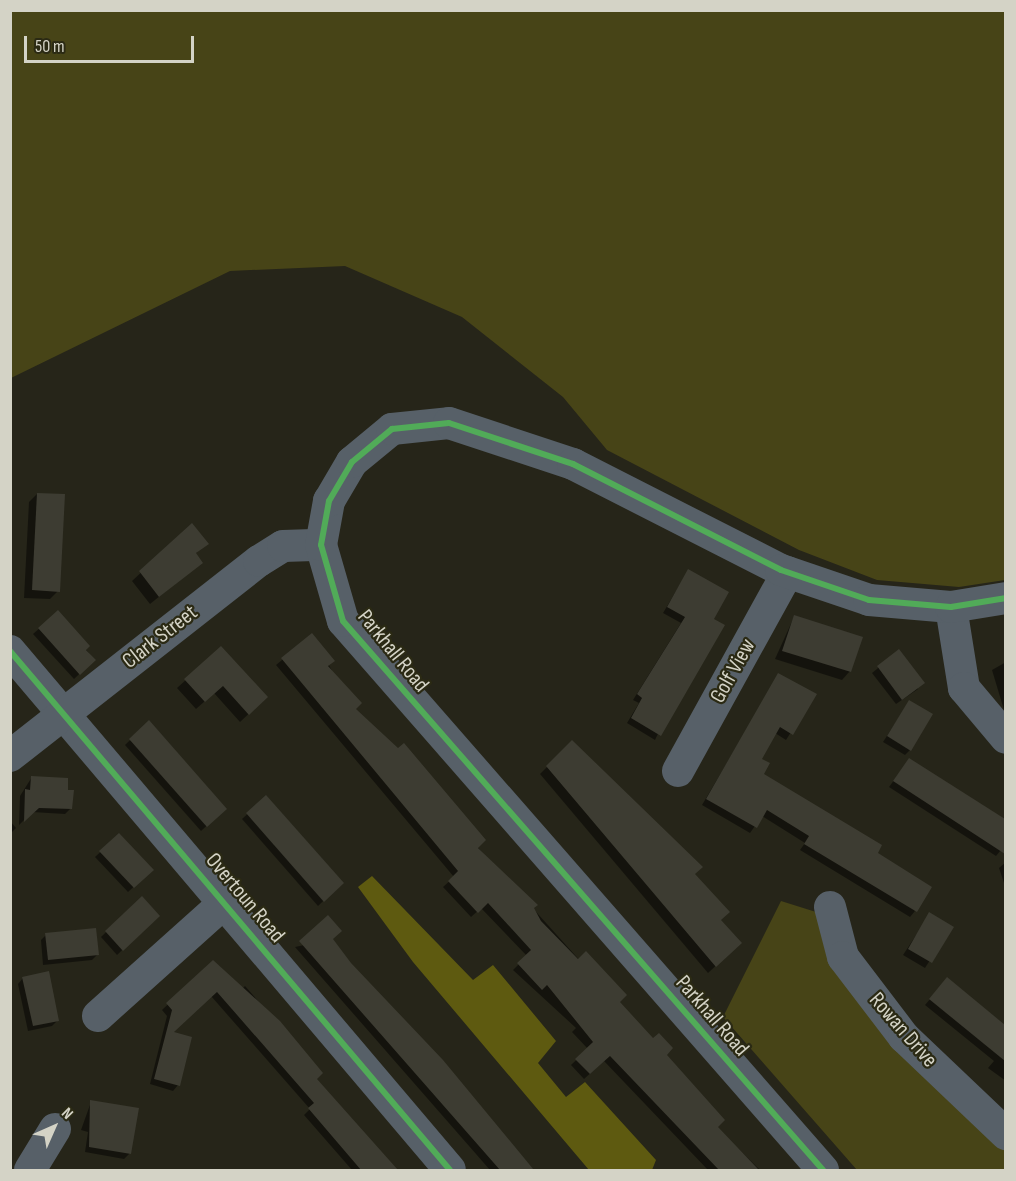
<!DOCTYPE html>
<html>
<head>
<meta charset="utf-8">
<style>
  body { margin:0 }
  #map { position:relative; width:1016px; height:1181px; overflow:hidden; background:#262519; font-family:"Sofia Sans Condensed",sans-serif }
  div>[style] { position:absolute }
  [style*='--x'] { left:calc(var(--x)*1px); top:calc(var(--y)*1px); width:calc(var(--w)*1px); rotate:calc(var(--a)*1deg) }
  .green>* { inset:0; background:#474417 }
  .forest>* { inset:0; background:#5e5a10 }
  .shadow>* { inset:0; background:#0007 }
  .building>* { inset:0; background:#3d3c32 }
  .minor>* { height:32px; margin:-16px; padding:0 16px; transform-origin:16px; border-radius:16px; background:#576068 }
  .cycleway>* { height:6px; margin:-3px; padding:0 3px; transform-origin:3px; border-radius:3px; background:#51ab58 }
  span { translate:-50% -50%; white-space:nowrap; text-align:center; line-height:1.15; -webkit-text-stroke:4.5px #2b2a14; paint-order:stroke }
  .street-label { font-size:22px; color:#d4d3c6 }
  .frame { position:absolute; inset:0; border:12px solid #d4d3c6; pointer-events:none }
  .north { position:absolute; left:24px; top:1097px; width:60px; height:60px; -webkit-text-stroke:4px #2b2a14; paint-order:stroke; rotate:45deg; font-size:16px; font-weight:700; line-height:24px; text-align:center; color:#d4d3c6 }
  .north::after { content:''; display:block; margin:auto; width:21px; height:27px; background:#d4d3c6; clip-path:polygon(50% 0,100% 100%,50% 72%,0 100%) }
  .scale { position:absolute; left:24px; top:36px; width:170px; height:27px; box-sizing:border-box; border:3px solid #d4d3c6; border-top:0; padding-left:8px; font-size:18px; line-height:21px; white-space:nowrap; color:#d4d3c6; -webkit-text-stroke:4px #2b2a14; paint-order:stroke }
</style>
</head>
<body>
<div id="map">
  <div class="green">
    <div style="clip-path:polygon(11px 10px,1005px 11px,1005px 580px,959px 587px,877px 580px,799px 550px,607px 450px,563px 397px,462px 317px,345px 266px,230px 271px,11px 378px)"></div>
    <div style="clip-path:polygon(781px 901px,816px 912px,947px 1095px,1005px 1151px,1005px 1170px,857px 1170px,723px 1017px)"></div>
  </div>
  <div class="forest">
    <div style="clip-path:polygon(372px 876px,473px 980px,493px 965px,556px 1041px,538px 1063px,566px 1097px,585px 1082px,656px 1160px,652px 1170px,589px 1170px,413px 962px,358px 887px)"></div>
  </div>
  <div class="shadow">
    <div style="clip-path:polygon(37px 494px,58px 591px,50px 599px,24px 598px,29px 502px)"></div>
    <div style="clip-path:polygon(192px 525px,207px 543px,195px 554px,201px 563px,150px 604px,132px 581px)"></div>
    <div style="clip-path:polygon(688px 571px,712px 619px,655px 740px,627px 723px,639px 703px,633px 700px,681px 623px,663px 613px)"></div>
    <div style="clip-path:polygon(58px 612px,94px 660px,74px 679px,33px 634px)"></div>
    <div style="clip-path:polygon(794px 617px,850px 671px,842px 680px,775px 659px)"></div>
    <div style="clip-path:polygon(312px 635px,354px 710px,665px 1055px,716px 1127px,760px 1170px,708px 1170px,604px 1061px,584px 1079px,571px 1065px,588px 1049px,572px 1032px,576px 1028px,513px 970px,527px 956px,481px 908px,471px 917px,443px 887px,454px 877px,276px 665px)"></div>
    <div style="clip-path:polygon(221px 648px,258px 705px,240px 722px,214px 693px,196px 709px,177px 688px)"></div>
    <div style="clip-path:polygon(899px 651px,918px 689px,896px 704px,872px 673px)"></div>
    <div style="clip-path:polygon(1006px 662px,1006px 710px,1004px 710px,992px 670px)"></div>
    <div style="clip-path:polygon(779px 675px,815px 694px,786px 740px,775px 733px,760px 759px,762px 775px,875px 854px,915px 911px,910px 917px,800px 850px,805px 843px,762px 816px,750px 833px,702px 805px)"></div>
    <div style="clip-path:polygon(909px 702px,910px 750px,905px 755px,883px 742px)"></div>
    <div style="clip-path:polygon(149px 722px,225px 809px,201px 831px,125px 745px)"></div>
    <div style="clip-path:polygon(572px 742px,694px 874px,733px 950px,708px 973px,540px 774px)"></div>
    <div style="clip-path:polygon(909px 760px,1006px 821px,1006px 844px,996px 856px,889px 787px)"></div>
    <div style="clip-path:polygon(32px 777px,66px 791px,71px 808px,65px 814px,32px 812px,19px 825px,20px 796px)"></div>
    <div style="clip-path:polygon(266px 797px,342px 883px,318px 906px,242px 819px)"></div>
    <div style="clip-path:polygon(10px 821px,16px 828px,10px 834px)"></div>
    <div style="clip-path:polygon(119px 835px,152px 870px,128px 892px,95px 857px)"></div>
    <div style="clip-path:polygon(1006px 862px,1006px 889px,999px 868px)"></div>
    <div style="clip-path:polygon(142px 898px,158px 916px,117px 955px,101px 937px)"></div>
    <div style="clip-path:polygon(930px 914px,951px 927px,925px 968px,903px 955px)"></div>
    <div style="clip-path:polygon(46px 935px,97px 955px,92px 960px,43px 965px,41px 940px)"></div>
    <div style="clip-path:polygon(332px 939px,349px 964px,534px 1170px,490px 1170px,295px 947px)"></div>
    <div style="clip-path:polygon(213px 962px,239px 992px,245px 986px,321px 1073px,315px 1079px,394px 1170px,352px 1170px,304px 1115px,310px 1109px,211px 996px,171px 1033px,178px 1085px,173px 1091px,150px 1084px,167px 1016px,162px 1010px)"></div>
    <div style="clip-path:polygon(23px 978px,58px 1020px,52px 1026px,28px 1031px,18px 984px)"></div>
    <div style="clip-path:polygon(947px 979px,1006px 1027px,1000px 1034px,1006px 1038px,1006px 1081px,988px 1068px,994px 1061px,925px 1005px)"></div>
    <div style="clip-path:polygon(91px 1102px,130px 1153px,124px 1159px,85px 1152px,88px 1132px,81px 1130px)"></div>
  </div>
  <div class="building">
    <div style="clip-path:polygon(37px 493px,65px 494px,60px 592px,32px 590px)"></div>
    <div style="clip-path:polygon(192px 523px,209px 544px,196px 553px,203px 563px,159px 597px,139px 571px)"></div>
    <div style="clip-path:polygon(688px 569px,729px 592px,714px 619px,725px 625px,661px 736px,631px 718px,642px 698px,637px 694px,685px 617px,667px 607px)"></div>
    <div style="clip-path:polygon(58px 610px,90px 646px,86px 650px,96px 660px,80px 675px,38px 628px)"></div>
    <div style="clip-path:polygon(794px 615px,863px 637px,851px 672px,782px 651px)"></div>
    <div style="clip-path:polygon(312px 633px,335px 661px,328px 666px,362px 703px,356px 709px,398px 748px,404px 743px,486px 840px,478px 848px,538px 905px,534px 908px,541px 921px,578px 959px,586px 951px,627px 995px,620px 1002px,653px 1038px,659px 1033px,673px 1048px,667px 1055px,725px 1120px,718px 1127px,759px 1170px,719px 1170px,610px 1056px,590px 1074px,575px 1059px,593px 1042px,547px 985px,542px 990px,517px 963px,531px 950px,488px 903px,478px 913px,448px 881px,458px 871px,281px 658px)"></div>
    <div style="clip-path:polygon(221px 646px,268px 697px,249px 715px,223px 686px,205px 702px,184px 679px)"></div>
    <div style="clip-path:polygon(899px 649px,925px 683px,902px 700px,877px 666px)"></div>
    <div style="clip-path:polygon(778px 673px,817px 694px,793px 735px,780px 727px,762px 759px,770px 763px,764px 774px,882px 845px,878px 853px,932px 887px,917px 912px,804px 844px,809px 836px,767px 810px,757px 828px,706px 799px)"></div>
    <div style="clip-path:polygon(909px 700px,933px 714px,911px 751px,887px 736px)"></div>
    <div style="clip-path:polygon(149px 720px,227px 809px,207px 827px,129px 739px)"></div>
    <div style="clip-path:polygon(572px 740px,703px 867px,695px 874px,730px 912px,721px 920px,742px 943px,716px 967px,546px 766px)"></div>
    <div style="clip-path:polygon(909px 758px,1005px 819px,1005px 854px,893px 781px)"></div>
    <div style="clip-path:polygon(31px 776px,68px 778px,68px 790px,74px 790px,72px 809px,39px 808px,24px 822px,25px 789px,30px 790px)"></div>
    <div style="clip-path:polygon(266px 795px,344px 883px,324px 902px,246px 813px)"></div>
    <div style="clip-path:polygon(119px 833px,154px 870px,134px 888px,99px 851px)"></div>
    <div style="clip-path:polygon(142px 896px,160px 916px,123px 951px,105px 931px)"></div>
    <div style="clip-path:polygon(929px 912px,954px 927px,932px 963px,908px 949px)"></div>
    <div style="clip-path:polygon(328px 915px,342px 931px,333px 939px,351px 963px,443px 1060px,534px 1170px,500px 1170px,299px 941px)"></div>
    <div style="clip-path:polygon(96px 928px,99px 955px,48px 960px,45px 933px)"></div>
    <div style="clip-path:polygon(213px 960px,280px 1021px,323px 1073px,317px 1079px,398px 1170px,361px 1170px,308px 1108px,314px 1103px,217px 992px,174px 1032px,192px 1037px,180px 1086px,154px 1079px,172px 1010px,166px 1003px)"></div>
    <div style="clip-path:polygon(49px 971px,59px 1021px,33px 1026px,22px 977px)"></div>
    <div style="clip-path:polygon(947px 977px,1005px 1025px,1005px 1061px,929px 999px)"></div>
    <div style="clip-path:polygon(90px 1100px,139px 1108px,131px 1154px,89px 1147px)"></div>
  </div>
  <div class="minor">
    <div style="--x:951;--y:607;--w:82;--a:80.9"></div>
    <div style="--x:964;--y:688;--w:65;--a:50"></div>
    <div style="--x:10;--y:651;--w:680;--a:49.71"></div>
    <div style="--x:10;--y:756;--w:316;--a:-38.1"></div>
    <div style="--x:259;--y:561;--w:28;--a:-32"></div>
    <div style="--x:283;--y:546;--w:38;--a:-2"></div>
    <div style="--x:678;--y:771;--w:227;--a:-61.1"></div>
    <div style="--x:830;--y:907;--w:52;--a:75.4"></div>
    <div style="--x:843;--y:957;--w:101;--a:52.7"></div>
    <div style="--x:904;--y:1037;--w:141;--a:43.6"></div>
    <div style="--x:98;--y:1016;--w:171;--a:-41.9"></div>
    <div style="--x:30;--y:1170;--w:48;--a:-58.6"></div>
    <div style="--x:823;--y:1170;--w:729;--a:-131.16"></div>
    <div style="--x:343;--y:621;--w:79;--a:-106.1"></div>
    <div style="--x:321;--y:545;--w:45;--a:-79.7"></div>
    <div style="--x:329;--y:501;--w:45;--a:-59.5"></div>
    <div style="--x:352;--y:462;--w:52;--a:-39.5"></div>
    <div style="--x:392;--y:429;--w:57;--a:-6"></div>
    <div style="--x:449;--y:423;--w:131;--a:18.3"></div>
    <div style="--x:573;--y:464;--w:233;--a:27"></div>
    <div style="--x:781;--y:570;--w:93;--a:18.8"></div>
    <div style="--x:869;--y:600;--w:82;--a:4.9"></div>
    <div style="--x:951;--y:607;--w:56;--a:-9.3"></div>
  </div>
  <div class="cycleway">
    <div style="--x:10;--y:651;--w:680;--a:49.71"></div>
    <div style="--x:823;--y:1170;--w:729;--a:-131.16"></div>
    <div style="--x:343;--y:621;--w:79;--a:-106.1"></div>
    <div style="--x:321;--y:545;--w:45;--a:-79.7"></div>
    <div style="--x:329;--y:501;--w:45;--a:-59.5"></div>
    <div style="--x:352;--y:462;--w:52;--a:-39.5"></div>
    <div style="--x:392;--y:429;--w:57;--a:-6"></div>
    <div style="--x:449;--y:423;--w:131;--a:18.3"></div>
    <div style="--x:573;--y:464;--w:233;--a:27"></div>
    <div style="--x:781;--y:570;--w:93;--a:18.8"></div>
    <div style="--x:869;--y:600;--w:82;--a:4.9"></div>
    <div style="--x:951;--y:607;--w:56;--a:-9.3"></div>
  </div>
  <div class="street-label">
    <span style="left:160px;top:637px;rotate:-38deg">Clark Street</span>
    <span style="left:393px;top:651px;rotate:51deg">Parkhall Road</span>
    <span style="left:733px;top:671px;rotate:-61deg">Golf View</span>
    <span style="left:245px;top:898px;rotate:50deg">Overtoun Road</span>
    <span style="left:712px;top:1016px;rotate:49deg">Parkhall Road</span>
    <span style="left:903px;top:1030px;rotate:49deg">Rowan Drive</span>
  </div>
  <div class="frame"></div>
  <div class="north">N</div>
  <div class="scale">50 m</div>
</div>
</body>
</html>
